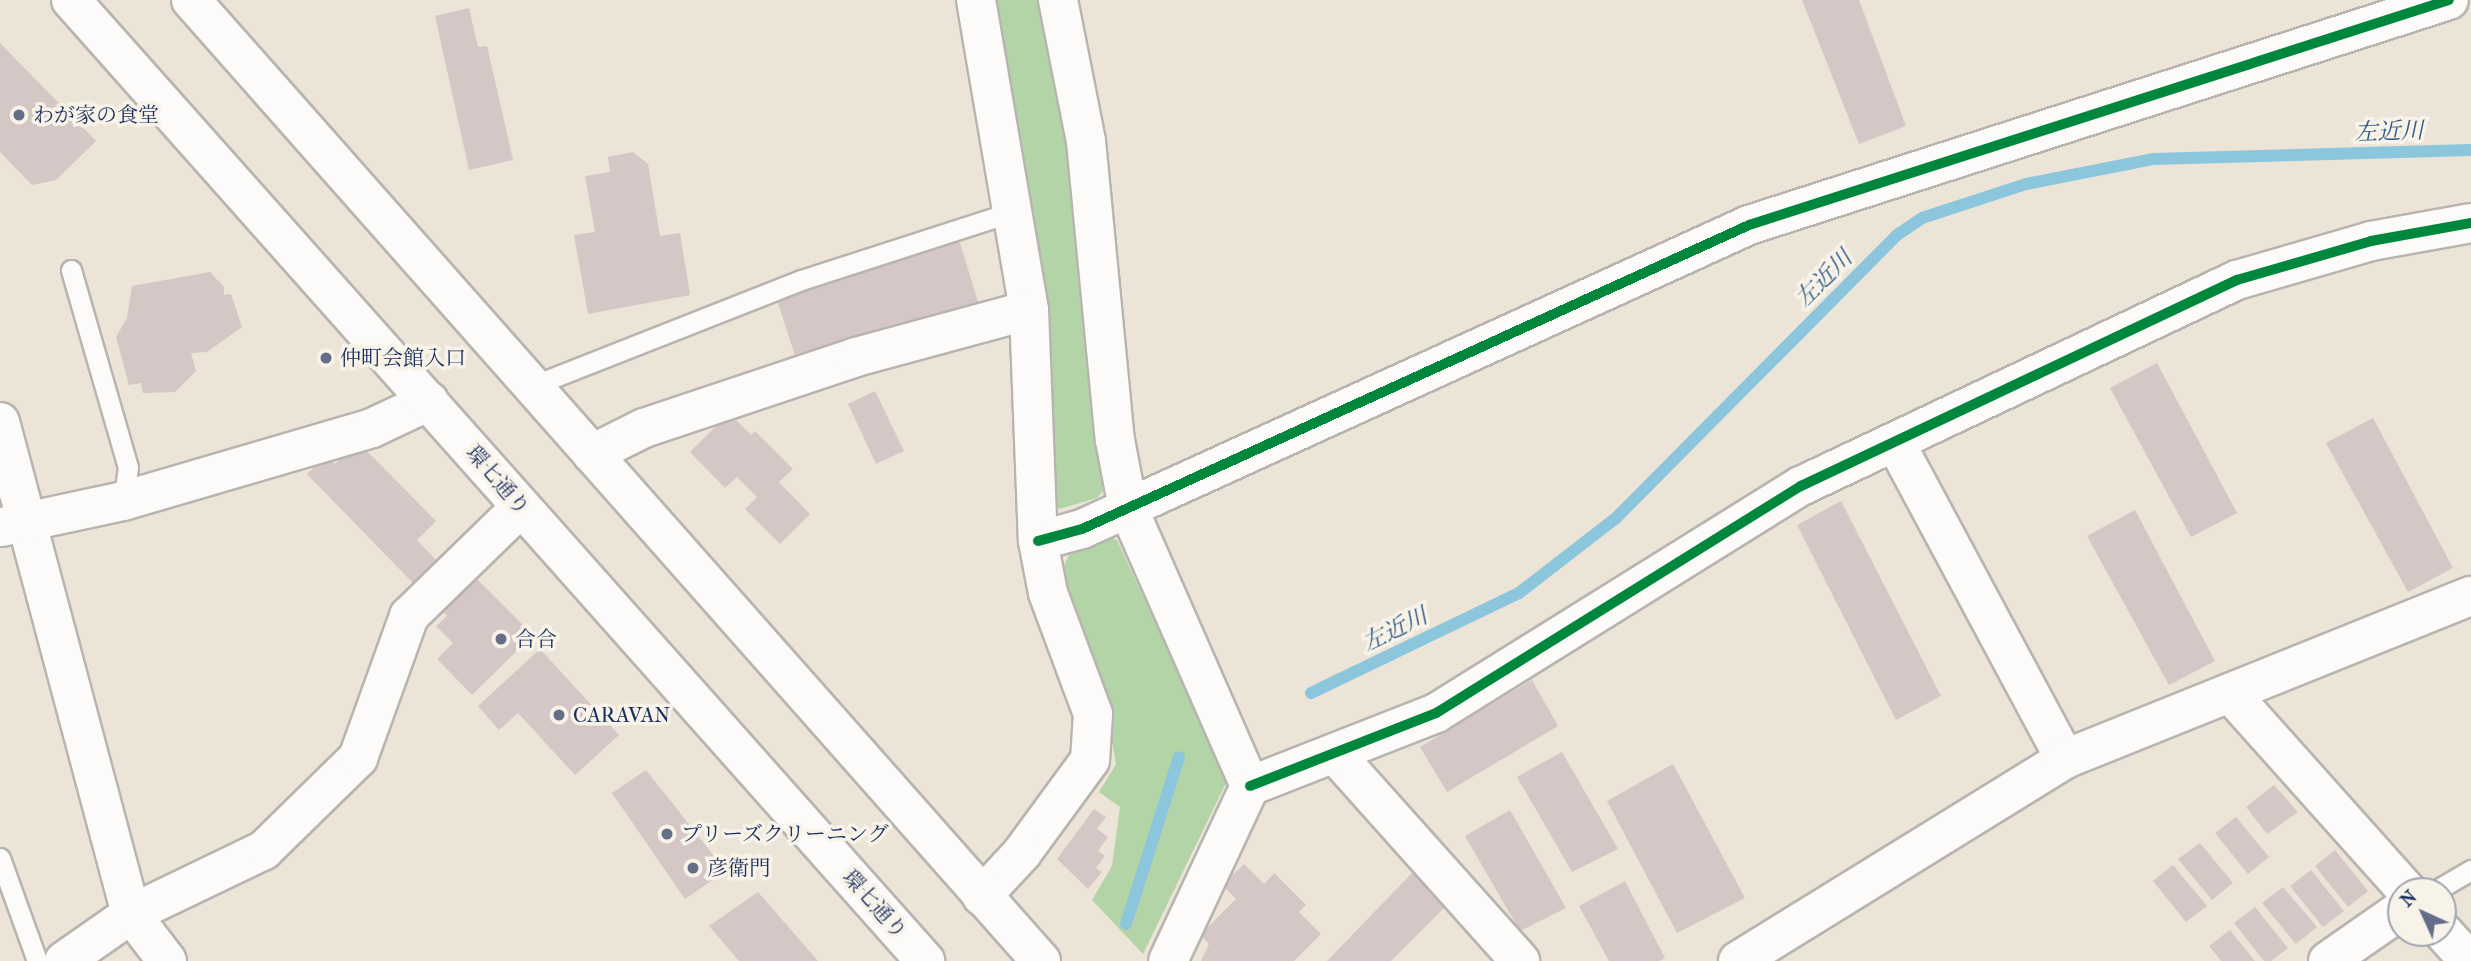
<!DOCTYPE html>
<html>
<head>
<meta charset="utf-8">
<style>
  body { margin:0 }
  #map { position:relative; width:2471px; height:961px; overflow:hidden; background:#ece4d7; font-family:"IM FELL French Canon","Noto Serif JP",serif }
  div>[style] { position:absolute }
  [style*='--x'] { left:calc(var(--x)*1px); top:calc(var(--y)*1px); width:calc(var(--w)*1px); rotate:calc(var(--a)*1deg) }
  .green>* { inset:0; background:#b3d4a7 }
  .stream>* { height:12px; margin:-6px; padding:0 6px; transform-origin:6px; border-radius:6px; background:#8cc6dd }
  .building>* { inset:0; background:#d5c7c5 }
  .roads { filter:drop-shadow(2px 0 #b8b4b0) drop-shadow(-2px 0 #b8b4b0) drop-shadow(0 2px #b8b4b0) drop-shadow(0 -2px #b8b4b0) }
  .service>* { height:19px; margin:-9.5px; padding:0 9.5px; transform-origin:9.5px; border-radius:9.5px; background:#fcfbf9 }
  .minor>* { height:38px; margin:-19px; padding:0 19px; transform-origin:19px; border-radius:19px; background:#fcfbf9 }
  .tertiary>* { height:38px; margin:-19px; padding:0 19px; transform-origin:19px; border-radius:19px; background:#fcfbf9 }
  .primary>* { height:38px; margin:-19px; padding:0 19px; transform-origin:19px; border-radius:19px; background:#fcfbf9 }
  .cycleway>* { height:10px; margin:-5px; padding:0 5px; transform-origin:5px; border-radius:5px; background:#00873e }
  .dots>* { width:19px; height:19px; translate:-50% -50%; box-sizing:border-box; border:4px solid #f7f3e8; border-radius:50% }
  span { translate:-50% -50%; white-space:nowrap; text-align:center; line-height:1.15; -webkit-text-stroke:7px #f7f3e8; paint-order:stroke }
  .poi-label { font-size:21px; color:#1b2f5e }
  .left { translate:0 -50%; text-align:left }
  .street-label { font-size:21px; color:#1b2f5e }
  .water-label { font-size:23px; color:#315885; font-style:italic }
  .north { position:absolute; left:2387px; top:877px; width:70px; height:70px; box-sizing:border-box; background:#f7f3e8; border:2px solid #9fa5b1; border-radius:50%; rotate:315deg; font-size:19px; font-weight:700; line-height:28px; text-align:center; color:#1b2f5e }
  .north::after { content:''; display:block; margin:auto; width:24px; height:32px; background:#646e88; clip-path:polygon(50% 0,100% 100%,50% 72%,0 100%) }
</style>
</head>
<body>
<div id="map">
  <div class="green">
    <div style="clip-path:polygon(995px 0,1043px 0,1076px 172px,1103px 491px,1097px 498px,1059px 509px,1052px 498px,1034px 233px)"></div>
    <div style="clip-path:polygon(1105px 537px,1117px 540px,1228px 779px,1143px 954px,1092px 900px,1112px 866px,1120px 807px,1099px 792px,1116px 764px,1104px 699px,1061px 572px,1069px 555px)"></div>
  </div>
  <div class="stream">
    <div style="--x:1311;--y:693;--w:231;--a:-25.7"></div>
    <div style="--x:1519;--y:593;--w:123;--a:-37.7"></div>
    <div style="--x:1616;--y:518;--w:399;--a:-45.2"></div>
    <div style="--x:1897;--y:235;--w:30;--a:-34"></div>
    <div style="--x:1922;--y:218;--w:109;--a:-18.1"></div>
    <div style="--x:2026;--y:184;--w:129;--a:-11.1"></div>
    <div style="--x:2153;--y:159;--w:318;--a:-1.6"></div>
    <div style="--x:1126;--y:924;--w:175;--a:-72.4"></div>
  </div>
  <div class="building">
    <div style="clip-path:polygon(1802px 0,1859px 0,1906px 126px,1859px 144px)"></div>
    <div style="clip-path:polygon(469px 8px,478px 47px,487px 46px,513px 160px,469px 170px,435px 16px)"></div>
    <div style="clip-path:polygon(0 43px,96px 141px,56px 180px,32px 185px,0 152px)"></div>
    <div style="clip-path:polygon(633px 152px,648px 164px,660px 236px,680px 233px,690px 295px,588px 314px,574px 235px,595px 232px,585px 176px,610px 172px,608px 157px)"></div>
    <div style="clip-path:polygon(959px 240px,979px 305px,798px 365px,777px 300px)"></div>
    <div style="clip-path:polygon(210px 272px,224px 287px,224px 295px,231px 294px,242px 327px,207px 352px,191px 353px,196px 371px,175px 392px,143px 393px,141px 383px,129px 385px,116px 337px,127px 318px,132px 286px)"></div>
    <div style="clip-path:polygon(2157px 363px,2237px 513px,2191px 537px,2110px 388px)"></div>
    <div style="clip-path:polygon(875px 391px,904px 451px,876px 464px,848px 404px)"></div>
    <div style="clip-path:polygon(729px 413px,751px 435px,755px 431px,793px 469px,779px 482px,810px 514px,780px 544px,745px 509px,757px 497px,737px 477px,725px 488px,690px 452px)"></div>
    <div style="clip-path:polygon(2373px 418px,2453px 568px,2408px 592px,2326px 443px)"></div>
    <div style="clip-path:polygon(358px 442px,436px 521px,417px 540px,437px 561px,414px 584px,307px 474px,327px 455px,335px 464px)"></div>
    <div style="clip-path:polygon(1841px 501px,1941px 696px,1896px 720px,1797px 525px)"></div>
    <div style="clip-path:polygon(2135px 510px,2215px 661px,2169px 685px,2087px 536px)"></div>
    <div style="clip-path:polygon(473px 575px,533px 635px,472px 695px,437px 659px,453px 643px,436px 626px,447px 616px,439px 608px)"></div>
    <div style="clip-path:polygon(540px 649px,619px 735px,575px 775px,518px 713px,499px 730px,478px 706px)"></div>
    <div style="clip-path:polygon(1532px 680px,1558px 726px,1447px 792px,1420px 747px)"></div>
    <div style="clip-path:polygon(1562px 752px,1618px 849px,1572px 872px,1517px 777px)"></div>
    <div style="clip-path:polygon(1673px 764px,1745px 898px,1677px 933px,1607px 801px)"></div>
    <div style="clip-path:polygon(646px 770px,726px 871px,685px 899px,612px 793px)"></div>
    <div style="clip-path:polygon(2274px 785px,2298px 812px,2267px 834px,2246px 807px)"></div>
    <div style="clip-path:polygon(1094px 809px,1106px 817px,1097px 829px,1108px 837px,1098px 851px,1105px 856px,1096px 868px,1102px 872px,1088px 889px,1057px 859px)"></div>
    <div style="clip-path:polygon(1510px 810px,1566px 908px,1520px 931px,1465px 836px)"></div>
    <div style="clip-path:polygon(2236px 817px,2269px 857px,2248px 874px,2215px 833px)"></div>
    <div style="clip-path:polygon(2200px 843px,2233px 883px,2212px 900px,2178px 859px)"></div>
    <div style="clip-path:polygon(2335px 850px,2368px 891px,2348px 907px,2315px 866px)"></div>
    <div style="clip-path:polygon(1244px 864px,1264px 884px,1274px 873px,1306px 905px,1299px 912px,1321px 934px,1294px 961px,1201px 961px,1209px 944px,1200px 935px,1236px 899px,1222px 885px)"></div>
    <div style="clip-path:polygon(2173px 865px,2207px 906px,2186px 922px,2153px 881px)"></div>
    <div style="clip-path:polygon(2311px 870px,2344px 911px,2323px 927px,2290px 886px)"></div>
    <div style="clip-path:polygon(1413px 872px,1446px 906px,1391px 961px,1327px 961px)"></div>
    <div style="clip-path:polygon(1625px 881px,1665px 958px,1659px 961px,1609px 961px,1579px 906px)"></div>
    <div style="clip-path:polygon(2283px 887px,2317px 927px,2296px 944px,2262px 903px)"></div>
    <div style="clip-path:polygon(758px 892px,818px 961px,739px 961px,709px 926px)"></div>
    <div style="clip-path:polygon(2255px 907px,2288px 948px,2271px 961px,2264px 961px,2234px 923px)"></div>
    <div style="clip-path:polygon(2230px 930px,2255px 961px,2221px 961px,2209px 946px)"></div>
  </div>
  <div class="roads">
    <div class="service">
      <div style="--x:71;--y:270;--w:205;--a:73.9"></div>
      <div style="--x:128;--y:467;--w:34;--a:98"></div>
      <div style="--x:532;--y:386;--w:289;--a:-21.5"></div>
      <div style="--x:801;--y:280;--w:225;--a:-17.9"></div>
      <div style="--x:0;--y:858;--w:109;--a:70.2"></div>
      <div style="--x:2435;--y:891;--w:42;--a:-30.3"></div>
    </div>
    <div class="minor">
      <div style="--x:976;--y:0;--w:314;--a:80.3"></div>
      <div style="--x:1029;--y:310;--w:231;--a:87.8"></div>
      <div style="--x:1038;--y:541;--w:53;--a:79.1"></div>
      <div style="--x:1048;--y:593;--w:129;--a:69.6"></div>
      <div style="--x:1093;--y:714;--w:46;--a:93.7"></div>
      <div style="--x:1090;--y:760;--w:115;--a:126.2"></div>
      <div style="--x:1022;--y:853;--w:59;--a:132.9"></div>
      <div style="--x:1058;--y:0;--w:144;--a:78.8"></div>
      <div style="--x:1086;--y:141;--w:300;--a:84.5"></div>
      <div style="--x:1115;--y:440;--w:69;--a:79.2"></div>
      <div style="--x:1128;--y:508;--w:304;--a:66.3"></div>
      <div style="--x:1250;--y:786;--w:193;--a:115.1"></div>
      <div style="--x:0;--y:422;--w:509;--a:75.09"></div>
      <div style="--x:131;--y:914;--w:59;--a:52.5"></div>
      <div style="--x:1895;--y:442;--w:360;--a:61.8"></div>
      <div style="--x:592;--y:454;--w:58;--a:-26.6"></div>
      <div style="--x:644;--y:428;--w:224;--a:-18.5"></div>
      <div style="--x:856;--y:357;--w:179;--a:-15.2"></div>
      <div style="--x:2;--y:527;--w:124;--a:-12.1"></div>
      <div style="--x:123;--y:501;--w:259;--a:-16.3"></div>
      <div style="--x:372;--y:428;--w:63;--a:-25.3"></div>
      <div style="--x:1038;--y:541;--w:46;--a:-15.3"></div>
      <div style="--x:1082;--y:529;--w:51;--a:-24.5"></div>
      <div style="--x:2230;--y:693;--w:266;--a:48.2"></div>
      <div style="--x:1335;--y:754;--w:278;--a:48.2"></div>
      <div style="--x:1250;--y:786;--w:200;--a:-21.4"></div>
      <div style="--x:1436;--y:713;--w:430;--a:-31.9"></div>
      <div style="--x:1801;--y:486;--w:482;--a:-25.3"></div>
      <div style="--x:2237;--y:280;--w:140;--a:-16.2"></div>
      <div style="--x:2371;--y:241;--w:102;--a:-10.2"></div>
      <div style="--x:2443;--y:932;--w:39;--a:48"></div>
      <div style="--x:64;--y:961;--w:82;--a:-35"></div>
      <div style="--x:131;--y:914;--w:148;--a:-25.7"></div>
      <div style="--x:264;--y:850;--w:132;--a:-44.4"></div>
      <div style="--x:358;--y:758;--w:151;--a:-70.2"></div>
      <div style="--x:409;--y:616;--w:156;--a:-44.2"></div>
      <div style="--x:1738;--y:961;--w:384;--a:-31.7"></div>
      <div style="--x:2065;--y:759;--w:437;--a:-21.9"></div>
      <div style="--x:2328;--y:961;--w:89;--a:-34.9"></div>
    </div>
    <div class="tertiary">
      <div style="--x:1128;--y:508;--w:682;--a:-24.5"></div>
      <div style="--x:1749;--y:225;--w:735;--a:-17.82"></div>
    </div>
    <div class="primary">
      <div style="--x:71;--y:0;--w:1286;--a:48.37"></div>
      <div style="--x:191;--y:0;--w:1283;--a:48.51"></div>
    </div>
  </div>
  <div class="cycleway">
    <div style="--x:1038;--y:541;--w:46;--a:-15.3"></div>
    <div style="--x:1082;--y:529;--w:733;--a:-24.5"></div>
    <div style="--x:1749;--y:225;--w:735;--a:-17.82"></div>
    <div style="--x:1250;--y:786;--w:200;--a:-21.4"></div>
    <div style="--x:1436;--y:713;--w:430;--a:-31.9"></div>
    <div style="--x:1801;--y:486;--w:482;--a:-25.3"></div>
    <div style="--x:2237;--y:280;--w:140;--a:-16.2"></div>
    <div style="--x:2371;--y:241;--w:102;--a:-10.2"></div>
  </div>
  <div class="dots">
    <div style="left:19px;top:115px;background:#646e88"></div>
    <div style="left:326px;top:358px;background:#646e88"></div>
    <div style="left:501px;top:639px;background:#646e88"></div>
    <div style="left:559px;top:715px;background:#646e88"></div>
    <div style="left:667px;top:834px;background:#646e88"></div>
    <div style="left:693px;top:868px;background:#646e88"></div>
  </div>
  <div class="poi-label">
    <span class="left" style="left:33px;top:115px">わが家の食堂</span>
    <span class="left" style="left:340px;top:358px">仲町会館入口</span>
    <span class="left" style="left:515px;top:639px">合合</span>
    <span class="left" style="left:573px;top:715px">CARAVAN</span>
    <span class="left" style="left:681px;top:834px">プリーズクリーニング</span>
    <span class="left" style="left:707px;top:868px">彦衛門</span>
  </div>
  <div class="street-label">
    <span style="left:498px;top:480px;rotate:49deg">環七通り</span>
    <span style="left:875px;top:904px;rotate:48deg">環七通り</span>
  </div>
  <div class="water-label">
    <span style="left:2389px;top:132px;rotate:-2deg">左近川</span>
    <span style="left:1824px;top:279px;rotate:-45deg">左近川</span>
    <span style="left:1395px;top:630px;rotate:-26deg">左近川</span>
  </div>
  <div class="north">N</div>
</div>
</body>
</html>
